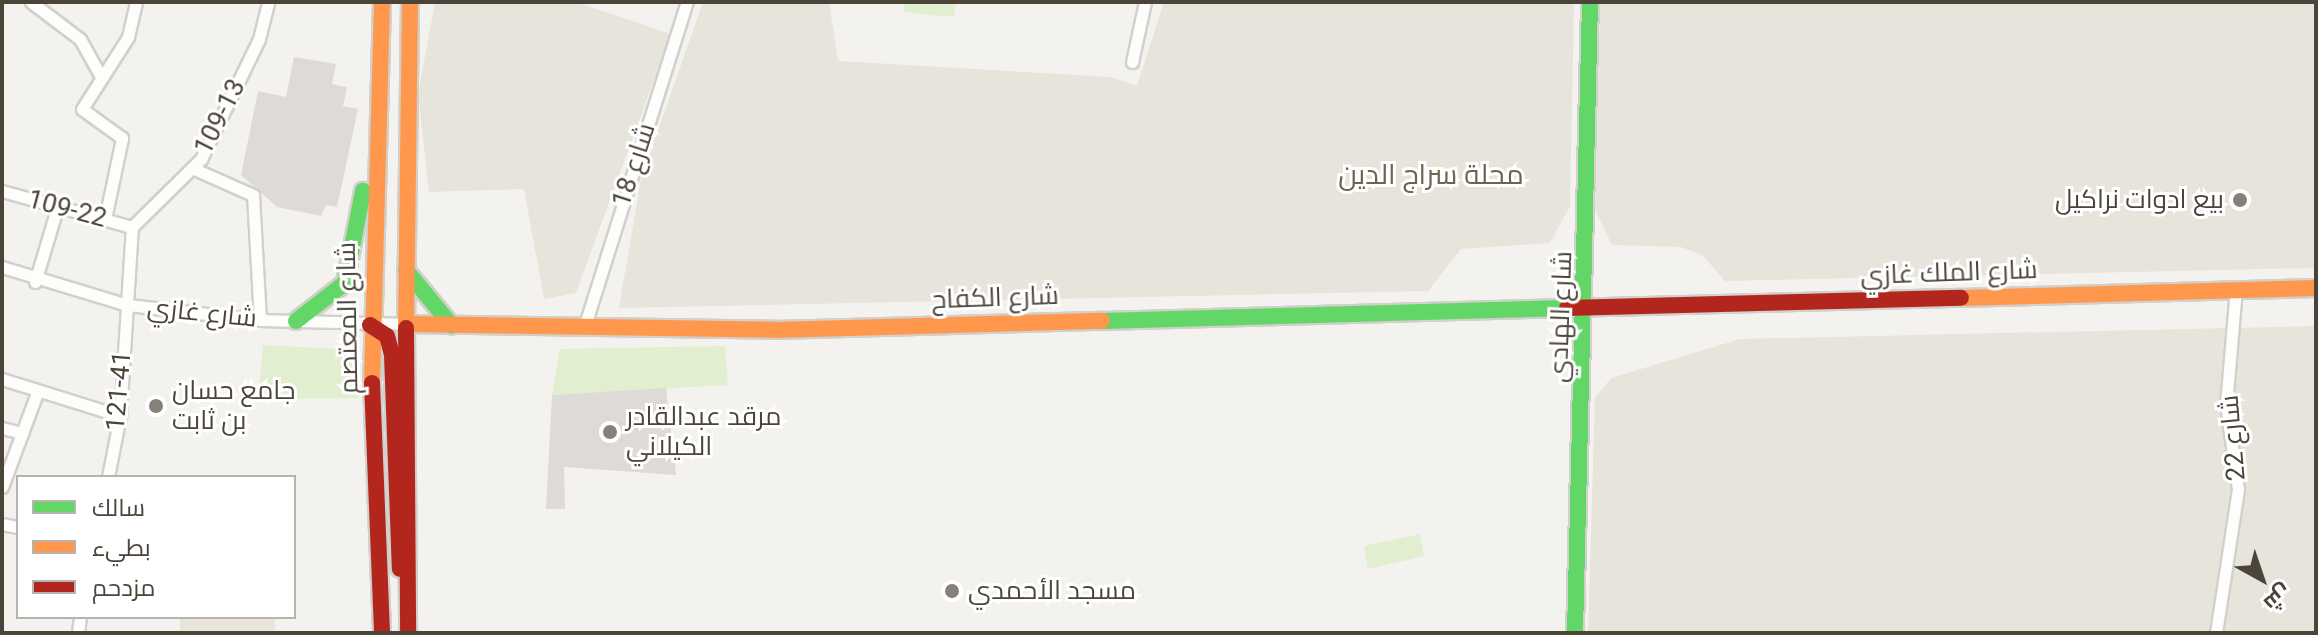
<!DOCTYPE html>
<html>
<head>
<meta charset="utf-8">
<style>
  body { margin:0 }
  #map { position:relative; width:2318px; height:635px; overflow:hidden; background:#f4f2ee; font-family:Roboto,Cairo,sans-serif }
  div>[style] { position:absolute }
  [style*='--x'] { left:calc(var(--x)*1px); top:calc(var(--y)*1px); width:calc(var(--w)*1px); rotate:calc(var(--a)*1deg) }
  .residential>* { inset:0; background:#e7e4dc }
  .education>* { inset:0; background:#eae5da }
  .green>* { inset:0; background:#e1eecf }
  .building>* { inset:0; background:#dedbd6 }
  .roads { filter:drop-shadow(2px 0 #d2d0cb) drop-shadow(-2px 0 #d2d0cb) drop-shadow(0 2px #d2d0cb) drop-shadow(0 -2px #d2d0cb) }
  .street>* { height:11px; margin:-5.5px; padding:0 5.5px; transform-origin:5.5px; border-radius:5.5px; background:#fdfdfc }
  .fast>* { height:16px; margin:-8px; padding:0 8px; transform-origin:8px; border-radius:8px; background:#63d668 }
  .slow>* { height:16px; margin:-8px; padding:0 8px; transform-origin:8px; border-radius:8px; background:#ff974d }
  .jam>* { height:16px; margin:-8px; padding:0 8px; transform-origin:8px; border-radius:8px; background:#b3261e }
  .dots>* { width:22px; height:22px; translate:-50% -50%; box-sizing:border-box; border:4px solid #fff; border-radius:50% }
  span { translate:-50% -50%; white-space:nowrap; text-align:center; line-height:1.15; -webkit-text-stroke:6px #fff; paint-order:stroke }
  .street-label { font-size:26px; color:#4b4439 }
  .poi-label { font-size:26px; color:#4b4439 }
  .right { translate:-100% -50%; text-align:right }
  .left { translate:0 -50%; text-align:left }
  .neighbourhood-label { font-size:28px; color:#6e6250 }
  .frame { position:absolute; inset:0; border:4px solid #4b4439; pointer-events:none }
  .legend { position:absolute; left:16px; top:475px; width:280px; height:144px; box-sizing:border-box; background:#fff; border:2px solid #b7b4b0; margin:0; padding:10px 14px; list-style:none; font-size:24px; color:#4b4439 }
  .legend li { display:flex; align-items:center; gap:16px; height:40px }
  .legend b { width:40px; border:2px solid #b7b4b0 }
  .north { position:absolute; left:2222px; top:539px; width:80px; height:80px; -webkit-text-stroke:6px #fff; paint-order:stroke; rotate:140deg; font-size:22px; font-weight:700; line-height:32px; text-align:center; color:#4b4439 }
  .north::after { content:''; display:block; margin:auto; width:28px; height:36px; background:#4b4439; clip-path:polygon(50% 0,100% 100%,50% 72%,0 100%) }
</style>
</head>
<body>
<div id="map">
  <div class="residential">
    <div style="clip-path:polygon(435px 2px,576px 2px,671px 34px,576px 293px,544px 299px,524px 189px,429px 192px,418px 94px)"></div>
    <div style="clip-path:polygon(703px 2px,829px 2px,838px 61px,1110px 77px,1137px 86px,1164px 2px,1574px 2px,1570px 206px,1550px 243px,1461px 249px,1428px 291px,619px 308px,641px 179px)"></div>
    <div style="clip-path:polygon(1600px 2px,2316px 2px,2316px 268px,1725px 281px,1702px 255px,1681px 247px,1612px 245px,1595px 210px)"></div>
    <div style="clip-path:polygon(2316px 326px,2316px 633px,1588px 633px,1595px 398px,1611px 378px,1740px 339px)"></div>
  </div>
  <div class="education">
    <div style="clip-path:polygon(180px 617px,275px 617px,275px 633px,180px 633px)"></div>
  </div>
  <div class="green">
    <div style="clip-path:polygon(905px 2px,956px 2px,954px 17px,904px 12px)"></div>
    <div style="clip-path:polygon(263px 345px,356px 350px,359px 398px,258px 399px)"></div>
    <div style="clip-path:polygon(725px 346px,728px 385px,552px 395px,560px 349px)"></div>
    <div style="clip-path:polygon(1420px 534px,1424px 556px,1368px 569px,1364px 546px)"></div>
  </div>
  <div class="building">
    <div style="clip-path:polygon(294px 57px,336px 64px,332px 84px,347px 87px,343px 106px,358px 109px,337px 207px,326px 205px,321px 216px,277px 207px,241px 175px,258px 91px,286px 97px)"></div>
    <div style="clip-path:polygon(666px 388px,676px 475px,564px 467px,565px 509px,546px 509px,552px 395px)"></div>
  </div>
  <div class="roads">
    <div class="street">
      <div style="--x:31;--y:2;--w:61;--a:37.1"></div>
      <div style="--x:80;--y:39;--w:41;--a:60.9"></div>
      <div style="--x:1132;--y:62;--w:61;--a:-77.8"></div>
      <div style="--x:192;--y:168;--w:67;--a:23.9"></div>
      <div style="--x:253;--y:195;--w:125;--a:86.8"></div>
      <div style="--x:2;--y:191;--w:135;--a:15.5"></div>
      <div style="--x:105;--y:219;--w:83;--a:-78.1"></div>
      <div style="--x:122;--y:138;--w:49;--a:-144.1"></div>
      <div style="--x:82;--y:109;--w:85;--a:-57.4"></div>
      <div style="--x:128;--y:37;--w:36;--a:-77"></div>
      <div style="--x:2;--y:267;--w:132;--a:16.8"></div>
      <div style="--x:128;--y:305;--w:133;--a:6.5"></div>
      <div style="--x:260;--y:320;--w:148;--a:1.5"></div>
      <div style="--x:35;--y:282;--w:77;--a:-73.4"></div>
      <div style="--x:584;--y:328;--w:342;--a:-72.5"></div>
      <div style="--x:2;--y:379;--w:124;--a:17.4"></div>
      <div style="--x:2;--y:428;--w:21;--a:14"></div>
      <div style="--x:108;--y:477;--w:62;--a:-78.9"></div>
      <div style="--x:120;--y:416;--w:189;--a:-86.4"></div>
      <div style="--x:132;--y:227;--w:97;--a:-44.6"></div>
      <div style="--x:201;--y:159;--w:133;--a:-64.2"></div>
      <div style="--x:259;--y:39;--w:38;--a:-76"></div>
      <div style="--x:2;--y:487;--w:100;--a:-69.6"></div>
      <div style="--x:2;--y:524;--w:16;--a:11"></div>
      <div style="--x:78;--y:633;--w:16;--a:-83"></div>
      <div style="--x:2216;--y:633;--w:146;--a:-81.3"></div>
      <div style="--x:2238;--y:489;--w:85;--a:-98.1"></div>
      <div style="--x:2226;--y:405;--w:116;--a:-85.1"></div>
    </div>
    <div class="fast">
      <div style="--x:406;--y:270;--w:72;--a:50.6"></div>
      <div style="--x:296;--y:321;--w:62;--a:-37.8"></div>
      <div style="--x:345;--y:283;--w:94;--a:-78.9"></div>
      <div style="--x:1102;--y:321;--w:465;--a:-1.6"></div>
      <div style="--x:1575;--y:633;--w:631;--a:-88.64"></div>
    </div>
    <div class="slow">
      <div style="--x:1961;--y:298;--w:355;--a:-1.6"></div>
      <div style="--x:408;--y:324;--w:367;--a:0.9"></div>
      <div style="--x:775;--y:330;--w:327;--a:-1.6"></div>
      <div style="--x:406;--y:328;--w:326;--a:-89.3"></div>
      <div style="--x:372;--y:383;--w:381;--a:-88.5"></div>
    </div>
    <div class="jam">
      <div style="--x:1567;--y:308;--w:394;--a:-1.5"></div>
      <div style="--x:370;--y:325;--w:20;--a:33"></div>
      <div style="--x:387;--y:336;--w:20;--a:75"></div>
      <div style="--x:392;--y:355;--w:214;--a:87.9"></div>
      <div style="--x:406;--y:328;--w:305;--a:89.6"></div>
      <div style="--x:372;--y:383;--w:250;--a:87.7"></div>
    </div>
  </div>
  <div class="dots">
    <div style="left:2240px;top:200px;background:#868178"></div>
    <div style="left:156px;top:406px;background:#868178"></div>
    <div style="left:610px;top:432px;background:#868178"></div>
    <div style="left:952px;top:591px;background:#868178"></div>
  </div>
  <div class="street-label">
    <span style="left:220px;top:117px;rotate:-63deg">109-13</span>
    <span style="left:634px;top:165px;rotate:-72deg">شارع 18</span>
    <span style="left:67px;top:209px;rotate:15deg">109-22</span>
    <span style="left:1949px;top:273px;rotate:-2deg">شارع الملك غازي</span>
    <span style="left:995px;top:298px;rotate:-2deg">شارع الكفاح</span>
    <span style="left:202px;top:313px;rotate:6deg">شارع غازي</span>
    <span style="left:1561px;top:317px;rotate:-88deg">شارع الهادي</span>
    <span style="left:348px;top:318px;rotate:-91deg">شارع المعتصم</span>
    <span style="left:119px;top:391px;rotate:-85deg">121-41</span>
    <span style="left:2233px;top:438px;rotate:-95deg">شارع 22</span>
  </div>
  <div class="poi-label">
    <span class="right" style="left:2224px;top:200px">بيع ادوات نراكيل</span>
    <span class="left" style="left:172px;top:406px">جامع حسان<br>بن ثابت</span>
    <span class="left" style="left:626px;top:432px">مرقد عبدالقادر<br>الكيلاني</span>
    <span class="left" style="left:968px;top:591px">مسجد الأحمدي</span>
  </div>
  <div class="neighbourhood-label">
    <span style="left:1431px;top:175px">محلة سراج الدين</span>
  </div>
  <div class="frame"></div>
  <ul class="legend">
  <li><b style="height:10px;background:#63d668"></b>سالك</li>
  <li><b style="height:10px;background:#ff974d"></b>بطيء</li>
  <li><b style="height:10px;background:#b3261e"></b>مزدحم</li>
  </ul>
  <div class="north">ش</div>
</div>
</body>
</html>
